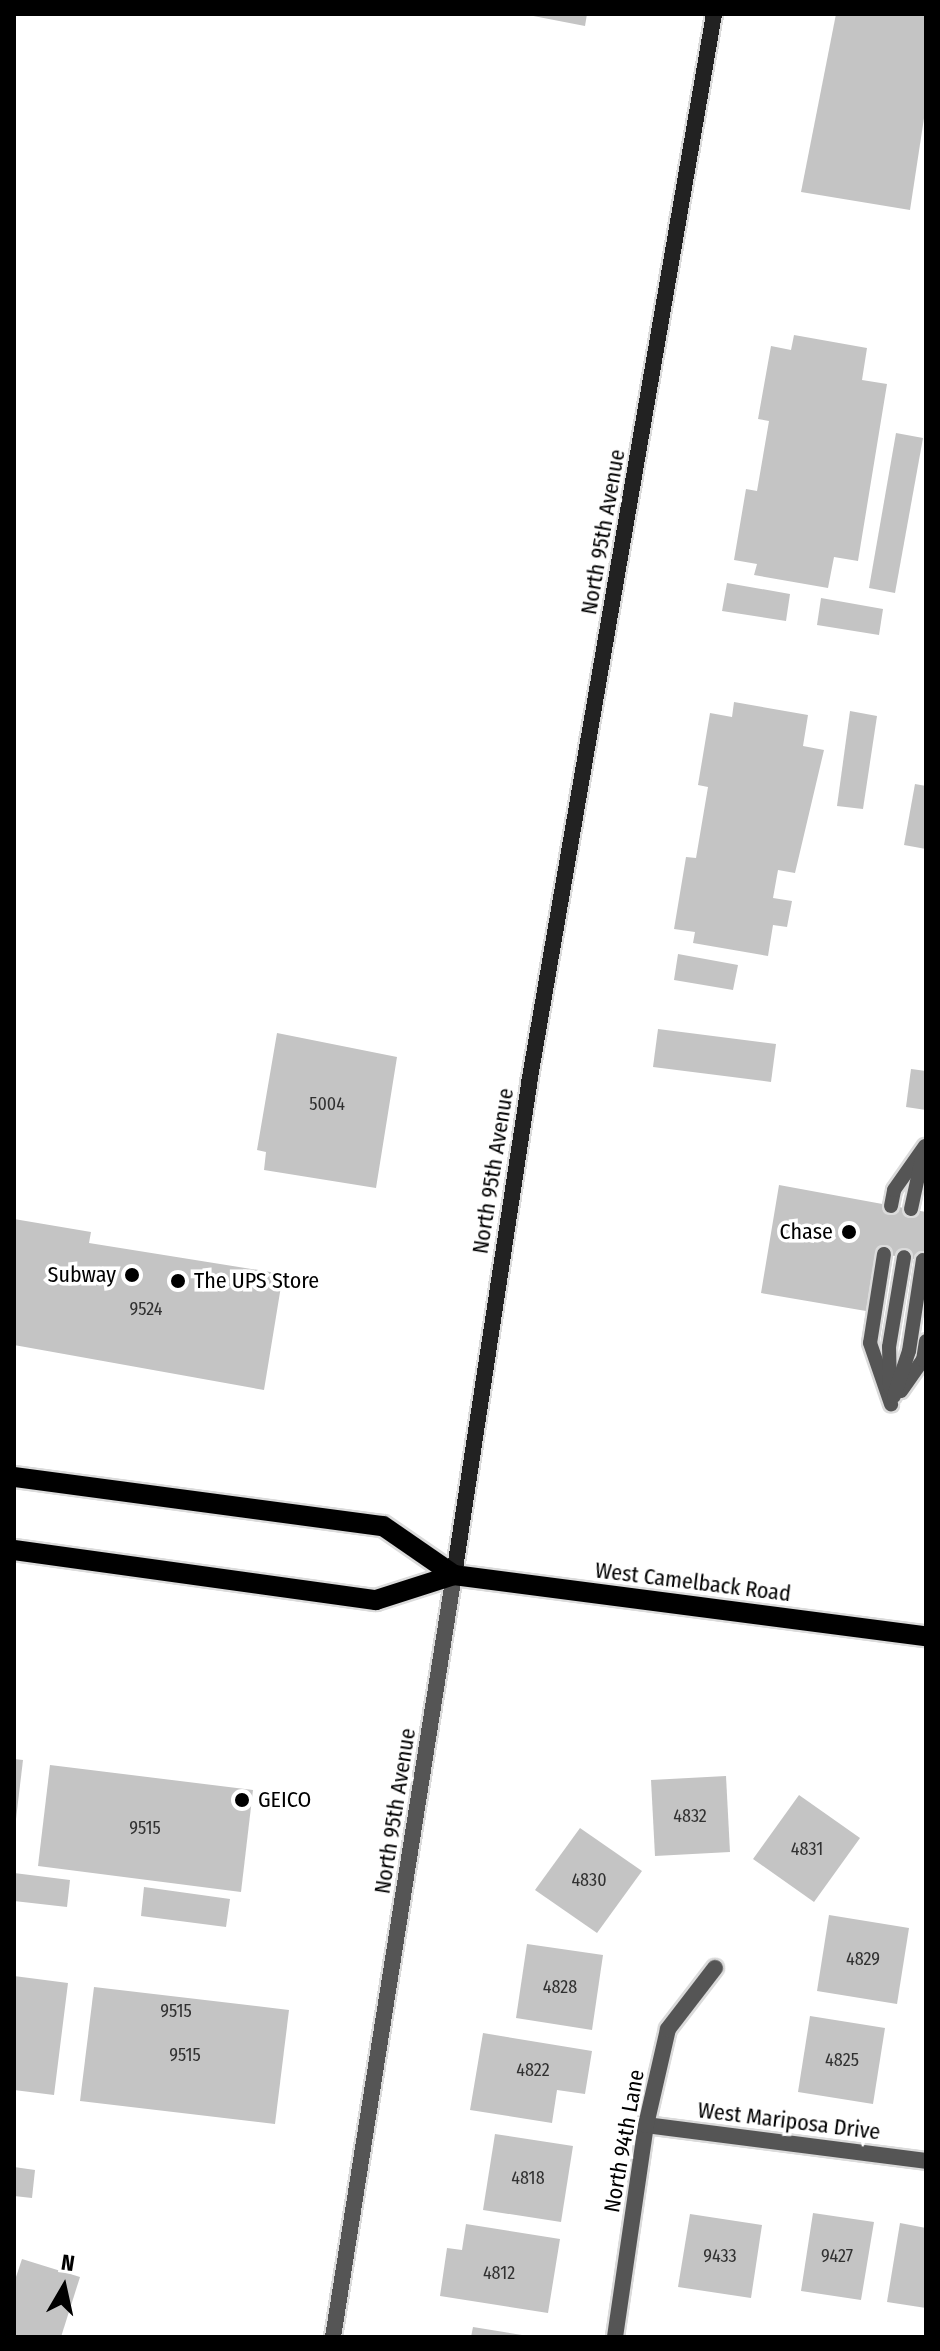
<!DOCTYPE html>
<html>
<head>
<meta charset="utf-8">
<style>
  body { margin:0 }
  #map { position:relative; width:940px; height:2351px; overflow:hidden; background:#fff; font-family:"Fira Sans Condensed",sans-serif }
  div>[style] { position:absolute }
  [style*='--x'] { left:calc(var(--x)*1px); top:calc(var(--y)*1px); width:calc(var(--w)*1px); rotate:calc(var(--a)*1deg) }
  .building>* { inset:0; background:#c4c4c4 }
  .roads { filter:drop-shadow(2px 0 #dbdbdb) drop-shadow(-2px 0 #dbdbdb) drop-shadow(0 2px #dbdbdb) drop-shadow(0 -2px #dbdbdb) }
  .lane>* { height:14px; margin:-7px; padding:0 7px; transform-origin:7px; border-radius:7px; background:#555 }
  .street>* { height:16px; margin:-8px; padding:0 8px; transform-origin:8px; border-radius:8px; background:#555 }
  .secondary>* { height:16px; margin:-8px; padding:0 8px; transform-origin:8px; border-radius:8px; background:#222 }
  .primary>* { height:20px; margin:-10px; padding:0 10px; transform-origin:10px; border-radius:10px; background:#000 }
  .dots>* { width:22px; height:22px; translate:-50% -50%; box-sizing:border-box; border:4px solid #fff; border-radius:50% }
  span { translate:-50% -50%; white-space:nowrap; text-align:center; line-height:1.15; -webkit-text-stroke:7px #fff; paint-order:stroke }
  .number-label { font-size:18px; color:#313131 }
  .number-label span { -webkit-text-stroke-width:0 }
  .street-label { font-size:22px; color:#000 }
  .poi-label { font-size:22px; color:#000 }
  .right { translate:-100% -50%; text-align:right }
  .left { translate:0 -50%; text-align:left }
  .frame { position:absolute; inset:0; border:16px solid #000; pointer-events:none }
  .north { position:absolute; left:24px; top:2247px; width:80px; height:80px; -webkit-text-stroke:6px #fff; paint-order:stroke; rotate:9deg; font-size:22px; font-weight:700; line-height:32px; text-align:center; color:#000 }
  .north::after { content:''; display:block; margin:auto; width:28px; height:36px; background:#000; clip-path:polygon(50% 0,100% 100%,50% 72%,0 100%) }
</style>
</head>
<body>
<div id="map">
  <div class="building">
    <div style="clip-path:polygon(523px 14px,587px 14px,585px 26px)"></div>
    <div style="clip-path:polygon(836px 14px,926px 14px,926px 105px,910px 210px,801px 192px)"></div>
    <div style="clip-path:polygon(794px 335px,867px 348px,862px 380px,887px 384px,858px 561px,834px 557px,828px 588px,754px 575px,757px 564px,734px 560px,746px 489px,757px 491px,769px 421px,758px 419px,771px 346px,791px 350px)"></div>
    <div style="clip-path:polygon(896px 433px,923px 438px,895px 593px,869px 588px)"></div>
    <div style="clip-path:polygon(727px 583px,790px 594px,786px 621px,722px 611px)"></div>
    <div style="clip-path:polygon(821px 598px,883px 609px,879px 635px,817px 625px)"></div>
    <div style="clip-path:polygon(734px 702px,808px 715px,803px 746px,824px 750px,795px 873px,778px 870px,773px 898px,792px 901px,787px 927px,773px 925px,768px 956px,693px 943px,695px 932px,674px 929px,686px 857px,696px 858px,708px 787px,698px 785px,710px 713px,732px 717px)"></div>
    <div style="clip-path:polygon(850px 711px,877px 716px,863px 809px,837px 806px)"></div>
    <div style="clip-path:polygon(915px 784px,926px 786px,926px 849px,904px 845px)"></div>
    <div style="clip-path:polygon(678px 954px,738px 965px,733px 990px,674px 980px)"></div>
    <div style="clip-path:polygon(658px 1029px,776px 1044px,771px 1082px,653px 1067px)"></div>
    <div style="clip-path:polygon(277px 1033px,397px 1057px,376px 1188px,264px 1170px,266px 1152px,257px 1150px)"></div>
    <div style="clip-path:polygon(911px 1069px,926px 1071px,926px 1110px,906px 1107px)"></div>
    <div style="clip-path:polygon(779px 1185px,926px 1212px,926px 1261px,876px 1253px,866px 1311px,761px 1293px)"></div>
    <div style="clip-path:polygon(14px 1219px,91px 1232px,89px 1243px,283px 1274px,264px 1390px,14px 1345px)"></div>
    <div style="clip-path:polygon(14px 1759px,23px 1760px,16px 1819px,14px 1819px)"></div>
    <div style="clip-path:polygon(50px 1765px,253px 1790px,241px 1892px,38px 1866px)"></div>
    <div style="clip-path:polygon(726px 1776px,730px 1852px,655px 1856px,651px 1780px)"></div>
    <div style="clip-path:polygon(799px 1795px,860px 1838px,814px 1902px,753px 1859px)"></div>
    <div style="clip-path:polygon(580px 1828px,642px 1871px,597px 1933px,535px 1890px)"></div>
    <div style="clip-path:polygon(14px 1873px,70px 1880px,67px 1907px,14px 1901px)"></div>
    <div style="clip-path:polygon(144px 1887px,230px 1899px,226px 1927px,141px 1916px)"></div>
    <div style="clip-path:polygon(829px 1915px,909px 1928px,897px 2004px,817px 1991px)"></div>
    <div style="clip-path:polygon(527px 1944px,603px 1955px,592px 2030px,516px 2018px)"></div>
    <div style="clip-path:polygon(14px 1976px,68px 1983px,54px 2095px,14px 2090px)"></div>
    <div style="clip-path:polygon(94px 1987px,289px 2010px,275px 2124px,80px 2101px)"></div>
    <div style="clip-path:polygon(810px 2016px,885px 2028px,873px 2104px,798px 2092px)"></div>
    <div style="clip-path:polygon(483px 2033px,592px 2051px,585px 2094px,557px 2090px,552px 2123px,470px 2110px)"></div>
    <div style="clip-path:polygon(495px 2134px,573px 2146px,561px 2222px,483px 2210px)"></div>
    <div style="clip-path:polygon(14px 2167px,35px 2170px,32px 2198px,14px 2196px)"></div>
    <div style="clip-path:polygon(813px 2213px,874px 2222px,861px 2300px,801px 2291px)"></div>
    <div style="clip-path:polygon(690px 2214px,762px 2225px,751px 2298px,678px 2287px)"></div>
    <div style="clip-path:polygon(900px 2223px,926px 2228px,926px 2308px,887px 2302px)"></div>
    <div style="clip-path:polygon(466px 2224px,560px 2239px,548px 2313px,440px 2296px,447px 2248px,462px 2250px)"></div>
    <div style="clip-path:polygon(22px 2259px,80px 2277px,61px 2337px,14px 2337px,14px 2283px)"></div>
    <div style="clip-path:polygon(473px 2327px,522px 2335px,522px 2337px,471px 2337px)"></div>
  </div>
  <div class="roads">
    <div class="lane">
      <div style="--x:891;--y:1206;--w:16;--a:-79"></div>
      <div style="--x:894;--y:1190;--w:54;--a:-54.8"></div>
      <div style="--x:911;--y:1209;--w:56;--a:-77.7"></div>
      <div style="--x:884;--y:1254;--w:90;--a:98.9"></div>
      <div style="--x:870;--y:1343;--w:65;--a:71"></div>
      <div style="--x:890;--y:1387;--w:40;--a:-91.4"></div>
      <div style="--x:889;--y:1347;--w:91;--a:-80.5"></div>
      <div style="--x:901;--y:1391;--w:38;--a:-55"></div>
      <div style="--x:923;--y:1360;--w:19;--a:-81"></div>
      <div style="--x:894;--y:1396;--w:47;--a:-71.6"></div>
      <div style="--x:909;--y:1351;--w:92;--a:-81.3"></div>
    </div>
    <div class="street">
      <div style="--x:646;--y:2125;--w:282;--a:7.3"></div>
      <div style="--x:333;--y:2337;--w:772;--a:-80.98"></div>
      <div style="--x:615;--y:2337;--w:214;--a:-81.7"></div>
      <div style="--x:646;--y:2125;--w:98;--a:-77.1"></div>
      <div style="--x:668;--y:2029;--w:77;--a:-52.4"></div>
    </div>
    <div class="secondary">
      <div style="--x:454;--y:1575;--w:498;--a:-81.3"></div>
      <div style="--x:529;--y:1083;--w:1085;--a:-80.18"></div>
    </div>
    <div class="primary">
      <div style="--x:14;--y:1477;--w:372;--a:7.6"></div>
      <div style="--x:383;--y:1526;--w:86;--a:34.6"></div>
      <div style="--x:14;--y:1550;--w:365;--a:7.9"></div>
      <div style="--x:376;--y:1600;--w:82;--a:-17.8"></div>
      <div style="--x:454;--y:1575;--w:476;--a:7.4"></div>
    </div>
  </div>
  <div class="dots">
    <div style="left:849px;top:1232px;background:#000"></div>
    <div style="left:132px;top:1275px;background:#000"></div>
    <div style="left:178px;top:1281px;background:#000"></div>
    <div style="left:242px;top:1800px;background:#000"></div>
  </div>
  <div class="number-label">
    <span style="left:327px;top:1104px">5004</span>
    <span style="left:146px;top:1309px">9524</span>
    <span style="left:690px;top:1816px">4832</span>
    <span style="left:145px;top:1828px">9515</span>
    <span style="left:807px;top:1849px">4831</span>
    <span style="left:589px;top:1880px">4830</span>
    <span style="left:863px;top:1959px">4829</span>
    <span style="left:560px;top:1987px">4828</span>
    <span style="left:176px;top:2011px">9515</span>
    <span style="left:185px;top:2055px">9515</span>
    <span style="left:842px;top:2060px">4825</span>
    <span style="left:533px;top:2070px">4822</span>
    <span style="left:528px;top:2178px">4818</span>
    <span style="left:720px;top:2256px">9433</span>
    <span style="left:837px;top:2256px">9427</span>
    <span style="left:499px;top:2273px">4812</span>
  </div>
  <div class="street-label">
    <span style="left:603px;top:532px;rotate:-80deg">North 95th Avenue</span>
    <span style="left:493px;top:1171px;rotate:-81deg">North 95th Avenue</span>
    <span style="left:693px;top:1582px;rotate:7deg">West Camelback Road</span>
    <span style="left:395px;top:1811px;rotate:-81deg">North 95th Avenue</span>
    <span style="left:789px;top:2121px;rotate:7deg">West Mariposa Drive</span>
    <span style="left:624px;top:2141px;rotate:-80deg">North 94th Lane</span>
  </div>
  <div class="poi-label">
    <span class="right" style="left:833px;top:1232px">Chase</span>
    <span class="right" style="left:116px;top:1275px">Subway</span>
    <span class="left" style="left:194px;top:1281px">The UPS Store</span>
    <span class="left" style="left:258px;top:1800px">GEICO</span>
  </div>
  <div class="frame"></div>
  <div class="north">N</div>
</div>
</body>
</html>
